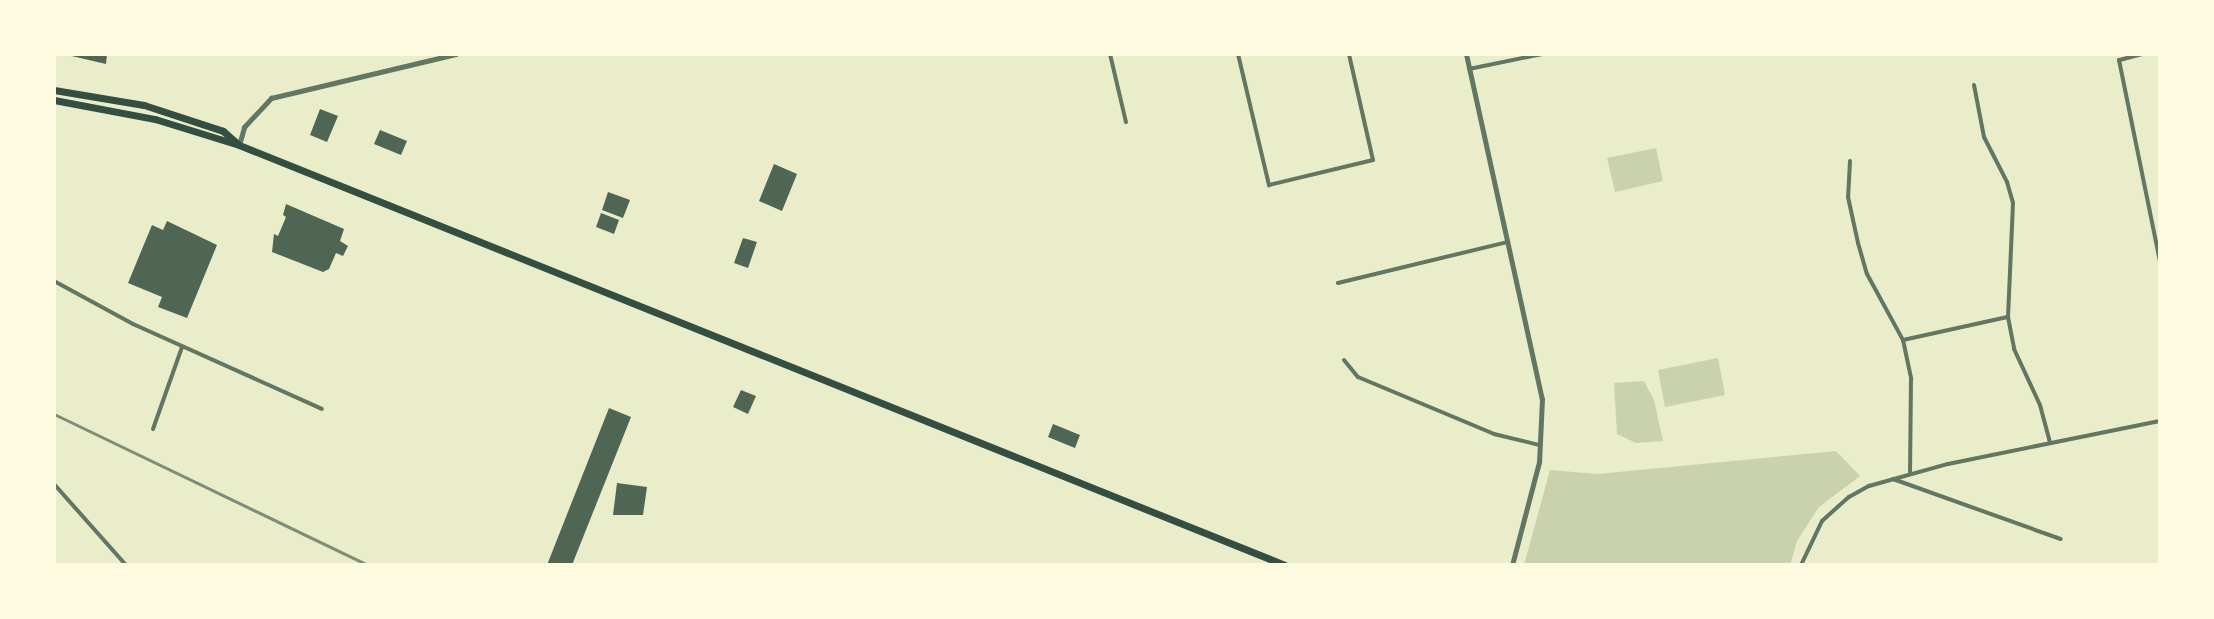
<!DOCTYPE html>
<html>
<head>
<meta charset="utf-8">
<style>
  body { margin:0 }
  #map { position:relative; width:2214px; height:619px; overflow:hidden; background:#e9edc9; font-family:Karla,sans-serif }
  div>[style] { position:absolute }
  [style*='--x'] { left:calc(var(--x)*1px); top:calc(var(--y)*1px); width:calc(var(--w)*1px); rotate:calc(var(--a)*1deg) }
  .green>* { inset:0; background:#cad2ad }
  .building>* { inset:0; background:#4f6655 }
  .minor>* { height:4px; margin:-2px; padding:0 2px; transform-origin:2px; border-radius:2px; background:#617663 }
  .tertiary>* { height:5px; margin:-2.5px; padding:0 2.5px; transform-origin:2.5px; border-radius:2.5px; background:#617663 }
  .primary>* { height:7px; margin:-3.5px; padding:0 3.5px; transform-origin:3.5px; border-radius:3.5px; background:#344e41 }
  .rail>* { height:3px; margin:-1.5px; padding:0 1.5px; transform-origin:1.5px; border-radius:1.5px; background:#7c8e77 }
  span { translate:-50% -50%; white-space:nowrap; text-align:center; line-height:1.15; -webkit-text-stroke:6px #fefae0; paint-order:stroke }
  .frame { position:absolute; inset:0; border:56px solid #fefae0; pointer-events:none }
</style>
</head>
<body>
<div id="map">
  <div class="green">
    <div style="clip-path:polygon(1656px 148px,1663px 181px,1615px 192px,1607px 158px)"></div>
    <div style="clip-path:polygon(1718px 358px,1725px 395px,1665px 407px,1658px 370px)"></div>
    <div style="clip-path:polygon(1644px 381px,1654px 400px,1663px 441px,1636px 443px,1617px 434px,1614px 383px)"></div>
    <div style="clip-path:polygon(1836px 451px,1860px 476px,1819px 507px,1797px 541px,1790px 565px,1524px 565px,1550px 470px,1597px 474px)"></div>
  </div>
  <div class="building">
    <div style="clip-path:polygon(63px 54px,107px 54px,106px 64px)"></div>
    <div style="clip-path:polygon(320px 109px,338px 116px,327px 142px,310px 135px)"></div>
    <div style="clip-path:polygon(380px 130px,407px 141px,401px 155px,374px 144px)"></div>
    <div style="clip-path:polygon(774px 164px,797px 174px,782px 211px,759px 201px)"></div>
    <div style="clip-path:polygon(608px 192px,630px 200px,623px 218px,602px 210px)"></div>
    <div style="clip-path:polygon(286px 204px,344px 229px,340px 241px,348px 246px,343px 256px,336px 253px,329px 269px,323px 272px,272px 252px,274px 234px,278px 236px,286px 217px,283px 215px)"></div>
    <div style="clip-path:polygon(601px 213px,619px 220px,614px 234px,596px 227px)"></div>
    <div style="clip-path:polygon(167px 221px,217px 245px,187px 318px,158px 307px,162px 297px,128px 283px,152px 225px,163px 230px)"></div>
    <div style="clip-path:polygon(743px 238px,757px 242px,748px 268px,734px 263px)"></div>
    <div style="clip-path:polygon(741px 390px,756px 396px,748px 414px,733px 407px)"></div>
    <div style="clip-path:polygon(609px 408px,631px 417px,572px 565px,547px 565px)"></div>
    <div style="clip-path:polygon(1053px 424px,1080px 435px,1075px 448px,1048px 437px)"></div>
    <div style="clip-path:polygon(617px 483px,647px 487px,643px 515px,613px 515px)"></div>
  </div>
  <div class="minor">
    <div style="--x:1035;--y:54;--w:1;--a:0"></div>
    <div style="--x:1110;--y:54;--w:70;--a:76.8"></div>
    <div style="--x:1238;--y:54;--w:135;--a:76.7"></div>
    <div style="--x:1269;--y:185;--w:107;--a:-13.5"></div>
    <div style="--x:1373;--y:160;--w:109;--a:-102.8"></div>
    <div style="--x:2142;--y:54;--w:24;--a:165"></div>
    <div style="--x:2119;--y:60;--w:205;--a:78.5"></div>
    <div style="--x:1469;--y:69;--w:75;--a:-11.6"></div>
    <div style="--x:1974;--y:85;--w:53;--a:79.1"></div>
    <div style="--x:1984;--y:137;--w:51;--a:62.9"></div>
    <div style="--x:2007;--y:182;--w:22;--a:74"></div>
    <div style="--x:2013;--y:203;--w:114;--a:92.5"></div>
    <div style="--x:2008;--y:317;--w:33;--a:79"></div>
    <div style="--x:2014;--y:349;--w:62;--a:65.1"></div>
    <div style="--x:2040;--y:405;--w:39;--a:75"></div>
    <div style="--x:1850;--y:161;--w:36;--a:93"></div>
    <div style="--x:1848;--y:197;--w:47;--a:77.7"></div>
    <div style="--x:1858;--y:243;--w:32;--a:74"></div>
    <div style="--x:1867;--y:274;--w:75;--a:61.4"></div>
    <div style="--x:1903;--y:340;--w:40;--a:78"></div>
    <div style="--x:1911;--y:379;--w:94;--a:90.6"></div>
    <div style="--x:54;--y:281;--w:90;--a:28.6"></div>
    <div style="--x:133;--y:324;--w:207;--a:24.2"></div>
    <div style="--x:1338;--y:283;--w:174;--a:-13.6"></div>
    <div style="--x:1903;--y:340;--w:107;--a:-12.4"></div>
    <div style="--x:1344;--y:360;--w:22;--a:51"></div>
    <div style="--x:1358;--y:377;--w:147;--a:22.7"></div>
    <div style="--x:1494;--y:434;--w:46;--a:13.7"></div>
    <div style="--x:153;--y:429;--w:87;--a:-70.5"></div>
    <div style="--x:1893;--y:479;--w:178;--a:19.7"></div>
    <div style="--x:54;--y:484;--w:108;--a:48.4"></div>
    <div style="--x:1801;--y:565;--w:49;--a:-64.5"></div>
    <div style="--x:1822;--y:521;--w:36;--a:-42"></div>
    <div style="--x:1849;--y:497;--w:23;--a:-29"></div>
    <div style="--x:1869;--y:486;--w:82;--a:-15.6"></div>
    <div style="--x:1948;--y:464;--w:216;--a:-11.5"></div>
  </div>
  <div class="tertiary">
    <div style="--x:1466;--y:54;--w:353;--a:77.6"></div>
    <div style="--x:1542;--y:399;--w:63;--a:92.7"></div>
    <div style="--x:1539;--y:462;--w:106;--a:104.7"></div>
    <div style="--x:239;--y:145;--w:19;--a:-74"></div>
    <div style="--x:244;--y:127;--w:40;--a:-47"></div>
    <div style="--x:271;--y:98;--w:190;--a:-13.4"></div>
  </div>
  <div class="primary">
    <div style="--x:54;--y:90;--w:91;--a:9.5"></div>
    <div style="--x:144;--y:105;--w:83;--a:18.2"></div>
    <div style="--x:223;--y:131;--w:18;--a:41"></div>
    <div style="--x:54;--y:100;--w:103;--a:10.7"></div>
    <div style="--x:155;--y:119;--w:88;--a:17.2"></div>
    <div style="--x:239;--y:145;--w:1127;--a:21.88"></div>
  </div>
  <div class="rail">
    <div style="--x:54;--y:414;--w:348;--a:25.7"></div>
  </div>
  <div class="frame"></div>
</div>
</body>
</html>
